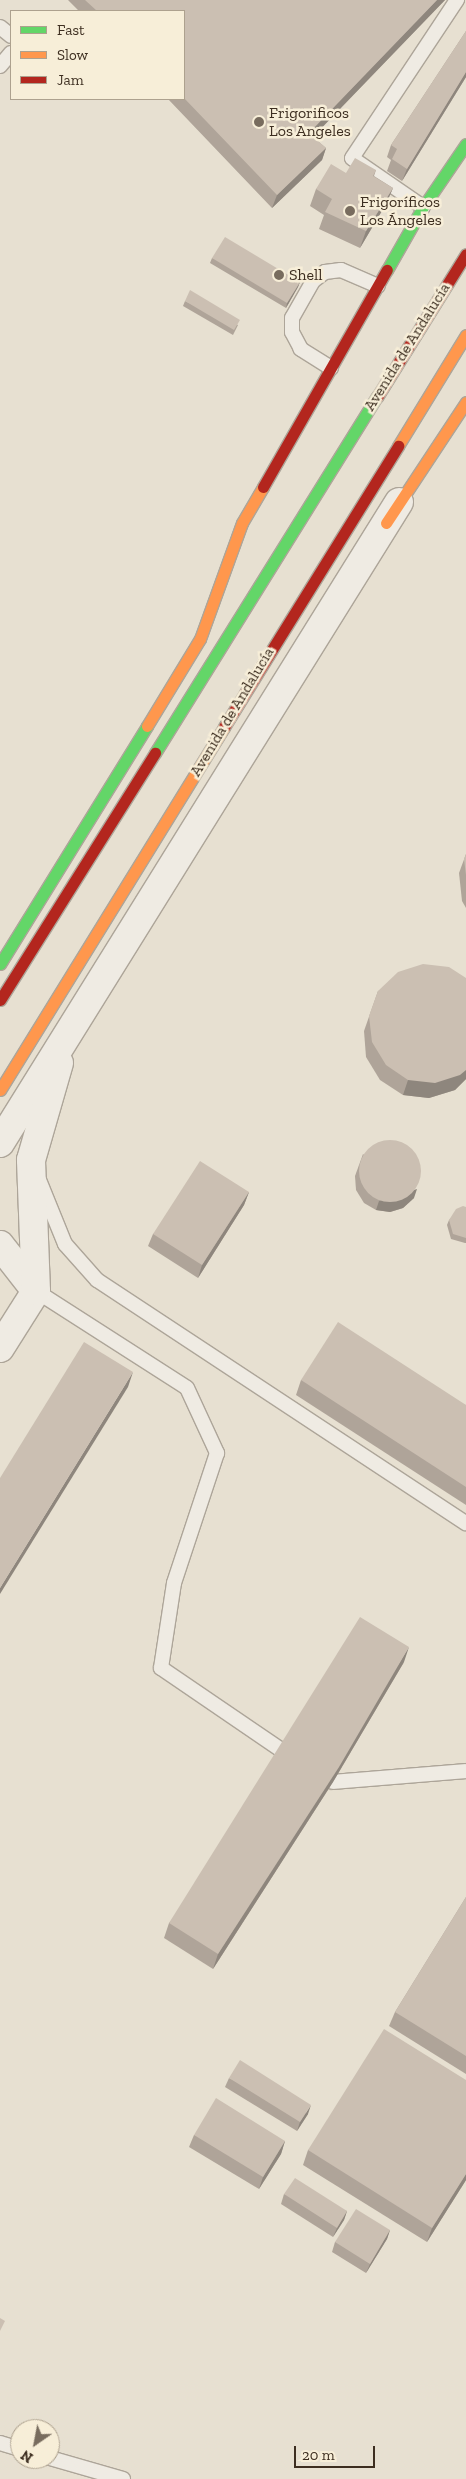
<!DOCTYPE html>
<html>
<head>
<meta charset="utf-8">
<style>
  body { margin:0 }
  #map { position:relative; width:466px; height:2479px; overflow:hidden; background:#e7e0d1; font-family:"Zilla Slab",serif }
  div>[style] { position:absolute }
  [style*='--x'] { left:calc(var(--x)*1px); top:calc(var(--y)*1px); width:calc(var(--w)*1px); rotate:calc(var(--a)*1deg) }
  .roads { filter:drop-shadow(1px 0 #ada599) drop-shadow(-1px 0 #ada599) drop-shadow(0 1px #ada599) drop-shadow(0 -1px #ada599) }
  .lane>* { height:14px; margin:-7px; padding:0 7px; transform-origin:7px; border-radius:7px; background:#efebe3 }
  .street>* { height:28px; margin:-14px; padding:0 14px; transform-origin:14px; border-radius:14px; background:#efebe3 }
  .fast>* { height:11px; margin:-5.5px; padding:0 5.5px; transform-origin:5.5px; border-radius:5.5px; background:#63d668 }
  .slow>* { height:11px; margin:-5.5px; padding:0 5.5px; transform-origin:5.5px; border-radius:5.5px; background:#ff974d }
  .jam>* { height:11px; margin:-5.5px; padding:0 5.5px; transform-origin:5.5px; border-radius:5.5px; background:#b3261e }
  .wall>* { inset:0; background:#afa499 }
  .shaded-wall>* { inset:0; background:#8e867d }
  .building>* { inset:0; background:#cbbfb2 }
  .round { border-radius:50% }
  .dots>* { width:14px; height:14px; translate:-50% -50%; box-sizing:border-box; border:2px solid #f7eed8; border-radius:50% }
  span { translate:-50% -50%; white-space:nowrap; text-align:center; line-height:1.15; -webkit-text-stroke:5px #f7eed8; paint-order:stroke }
  .poi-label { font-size:16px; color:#3d2e20 }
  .left { translate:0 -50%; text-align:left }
  .street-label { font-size:16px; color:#3d2e20 }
  .legend { position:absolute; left:10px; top:10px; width:175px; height:90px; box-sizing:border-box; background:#f7eed8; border:1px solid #ada18e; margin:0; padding:6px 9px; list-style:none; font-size:15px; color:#3d2e20 }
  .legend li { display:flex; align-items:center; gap:10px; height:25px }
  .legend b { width:25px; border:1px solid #ada18e }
  .north { position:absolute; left:10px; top:2419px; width:50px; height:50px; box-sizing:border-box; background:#f7eed8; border:1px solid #ada18e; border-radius:50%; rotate:213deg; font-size:14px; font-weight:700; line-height:20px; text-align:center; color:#3d2e20 }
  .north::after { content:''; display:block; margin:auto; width:18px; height:22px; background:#786c5e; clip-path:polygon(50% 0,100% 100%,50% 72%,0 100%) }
  .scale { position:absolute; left:294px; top:2446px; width:81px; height:22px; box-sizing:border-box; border:2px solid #3d2e20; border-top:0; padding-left:6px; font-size:15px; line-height:18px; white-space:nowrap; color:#3d2e20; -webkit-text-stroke:4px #f7eed8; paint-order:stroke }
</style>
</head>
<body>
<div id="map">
  <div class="roads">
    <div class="lane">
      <div style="--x:0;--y:27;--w:14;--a:39"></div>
      <div style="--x:0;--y:66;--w:17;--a:-50"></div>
      <div style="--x:423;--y:207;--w:86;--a:-145.4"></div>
      <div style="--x:352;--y:158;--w:190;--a:-56.4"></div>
      <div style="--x:331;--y:368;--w:36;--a:-148"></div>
      <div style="--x:301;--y:349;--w:19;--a:-118"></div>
      <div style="--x:292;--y:332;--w:14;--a:-90"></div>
      <div style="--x:292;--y:318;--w:43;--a:-60.4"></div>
      <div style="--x:313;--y:281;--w:15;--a:-37"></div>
      <div style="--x:325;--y:272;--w:16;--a:-7"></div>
      <div style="--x:341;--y:270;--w:40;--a:23.4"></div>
      <div style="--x:39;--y:1180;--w:69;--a:67.9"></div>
      <div style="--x:65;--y:1244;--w:48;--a:48.4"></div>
      <div style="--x:97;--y:1280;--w:442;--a:33.4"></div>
      <div style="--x:36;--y:1291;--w:179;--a:32.7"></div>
      <div style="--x:187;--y:1388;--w:72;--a:65.2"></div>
      <div style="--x:217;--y:1453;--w:137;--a:108.3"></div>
      <div style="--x:174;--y:1583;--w:86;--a:98.7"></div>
      <div style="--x:161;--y:1668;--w:145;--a:34.3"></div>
      <div style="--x:333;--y:1782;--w:133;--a:-4.7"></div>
      <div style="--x:0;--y:2443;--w:21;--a:17"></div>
      <div style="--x:50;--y:2458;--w:76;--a:16"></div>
    </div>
    <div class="street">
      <div style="--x:0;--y:1143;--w:755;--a:-58.1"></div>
      <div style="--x:0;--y:1245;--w:58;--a:52"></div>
      <div style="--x:0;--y:1348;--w:67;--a:-57.7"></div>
      <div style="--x:36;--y:1291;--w:131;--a:-92.2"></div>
      <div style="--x:31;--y:1160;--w:101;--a:-73.9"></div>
    </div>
    <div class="fast">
      <div style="--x:387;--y:270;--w:73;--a:-60.3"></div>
      <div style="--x:423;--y:207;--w:76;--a:-55.7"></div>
      <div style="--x:155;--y:753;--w:420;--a:-58.1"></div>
      <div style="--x:0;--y:964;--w:280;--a:-58.3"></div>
    </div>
    <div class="slow">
      <div style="--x:398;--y:446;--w:130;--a:-58.5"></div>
      <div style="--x:386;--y:523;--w:145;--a:-56.5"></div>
      <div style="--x:147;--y:726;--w:102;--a:-58.7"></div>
      <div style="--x:200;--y:639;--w:123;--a:-70.1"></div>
      <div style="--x:242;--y:523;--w:42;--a:-59.7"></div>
      <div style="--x:0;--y:1090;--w:427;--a:-58.3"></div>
    </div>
    <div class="jam">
      <div style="--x:377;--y:397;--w:168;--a:-58.1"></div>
      <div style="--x:263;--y:487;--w:250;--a:-60.3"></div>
      <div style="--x:224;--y:727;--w:331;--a:-58.2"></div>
      <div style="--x:0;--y:1000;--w:292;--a:-57.9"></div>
    </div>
  </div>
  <div class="wall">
    <div style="clip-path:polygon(68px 0,445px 0,313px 137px,326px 148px,322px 160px,272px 208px,168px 99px,184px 99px,184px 11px,79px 11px)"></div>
    <div style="clip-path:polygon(466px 31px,466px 77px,402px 181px,387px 171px,391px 160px,387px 157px,391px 145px)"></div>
    <div style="clip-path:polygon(376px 170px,374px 176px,393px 188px,386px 204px,360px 248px,319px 229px,324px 215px,310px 206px,316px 189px,346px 173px)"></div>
    <div style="clip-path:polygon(212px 258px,300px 282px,298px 287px,286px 308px,210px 263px)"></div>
    <div style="clip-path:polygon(185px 301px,238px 325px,233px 335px,183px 306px)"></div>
    <div style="clip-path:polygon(466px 854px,466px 908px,462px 901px,459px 873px)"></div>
    <div style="clip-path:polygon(466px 978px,466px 1079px,455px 1090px,429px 1098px,403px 1095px,380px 1080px,366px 1057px,364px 1031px,378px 991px)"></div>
    <div style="clip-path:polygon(363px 1154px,414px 1198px,403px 1208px,390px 1212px,376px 1210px,364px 1203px,356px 1190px,355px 1176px)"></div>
    <div style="clip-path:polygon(249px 1192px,244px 1205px,198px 1278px,148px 1246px,153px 1234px)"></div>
    <div style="clip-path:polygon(466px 1207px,466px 1243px,465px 1243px,451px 1239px,447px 1225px,449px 1220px)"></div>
    <div style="clip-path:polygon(301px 1380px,466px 1405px,466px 1505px,296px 1395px)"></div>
    <div style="clip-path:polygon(404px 1662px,333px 1782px,213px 1969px,164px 1938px,169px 1923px)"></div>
    <div style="clip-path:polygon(466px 1897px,466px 2074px,389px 2026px,395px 2012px)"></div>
    <div style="clip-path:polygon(229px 2078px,308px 2114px,297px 2131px,225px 2087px)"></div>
    <div style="clip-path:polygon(466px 2080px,466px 2180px,427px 2242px,303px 2165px,308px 2150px)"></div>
    <div style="clip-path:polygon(194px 2135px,285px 2141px,281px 2154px,259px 2189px,189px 2147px)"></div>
    <div style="clip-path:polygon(284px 2194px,347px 2211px,344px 2220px,333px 2237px,281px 2204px)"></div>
    <div style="clip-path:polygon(390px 2230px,387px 2239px,366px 2273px,332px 2252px,335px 2242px)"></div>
  </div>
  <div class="shaded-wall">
    <div style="clip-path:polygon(437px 0,445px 0,305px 145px,309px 133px)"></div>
    <div style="clip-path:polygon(466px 72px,466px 77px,402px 181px,407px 169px)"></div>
    <div style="clip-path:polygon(326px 148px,322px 160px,272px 208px,277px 195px)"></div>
    <div style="clip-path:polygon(393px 188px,386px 204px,360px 248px,366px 231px)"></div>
    <div style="clip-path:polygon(300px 282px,298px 287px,286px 308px,287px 303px)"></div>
    <div style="clip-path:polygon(466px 1070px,466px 1079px,455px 1090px,429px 1098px,403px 1095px,408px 1080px)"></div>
    <div style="clip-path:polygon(417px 1189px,414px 1198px,403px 1208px,390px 1212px,376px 1210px,379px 1201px)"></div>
    <div style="clip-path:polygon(249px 1192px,244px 1205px,198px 1278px,202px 1265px)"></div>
    <div style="clip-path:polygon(133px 1372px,128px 1387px,0 1594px,0 1588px)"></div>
    <div style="clip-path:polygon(409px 1647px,404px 1662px,333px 1782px,213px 1969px,218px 1954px)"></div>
    <div style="clip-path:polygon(311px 2105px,308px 2114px,297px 2131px,300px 2122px)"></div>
    <div style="clip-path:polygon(285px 2141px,281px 2154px,259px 2189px,263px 2177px)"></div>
    <div style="clip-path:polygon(466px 2174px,466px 2180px,427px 2242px,432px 2228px)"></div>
    <div style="clip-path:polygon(347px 2211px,344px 2220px,333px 2237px,337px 2228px)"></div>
    <div style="clip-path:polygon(390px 2230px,387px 2239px,366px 2273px,370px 2264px)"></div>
  </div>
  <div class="building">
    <div style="clip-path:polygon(85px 0,437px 0,309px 133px,326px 148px,277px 195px,184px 98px,184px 11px,97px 11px)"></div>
    <div style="clip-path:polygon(466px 31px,466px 72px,407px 169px,392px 159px,397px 149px,391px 145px)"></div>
    <div style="clip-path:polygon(355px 158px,376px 170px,373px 176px,393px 188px,366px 231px,325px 212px,332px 199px,316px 189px,331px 164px,346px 173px)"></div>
    <div style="clip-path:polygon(225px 237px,300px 282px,287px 303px,212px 258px)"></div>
    <div style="clip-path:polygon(190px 290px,240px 320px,234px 330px,185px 301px)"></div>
    <div style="clip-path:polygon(466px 854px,466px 875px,464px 859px)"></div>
    <div style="clip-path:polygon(423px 964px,449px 967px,466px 978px,466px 1070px,460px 1075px,435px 1083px,408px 1080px,386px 1065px,372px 1042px,369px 1016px,378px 991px,398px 972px)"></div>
    <div class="round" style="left:359px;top:1140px;width:62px;height:62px"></div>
    <div style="clip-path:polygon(200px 1161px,249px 1192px,202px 1265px,153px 1234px)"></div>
    <div style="clip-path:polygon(463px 1206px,466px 1207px,466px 1238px,453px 1234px,449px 1220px,456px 1209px)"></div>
    <div style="clip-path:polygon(338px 1322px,466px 1405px,466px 1487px,301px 1380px)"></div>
    <div style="clip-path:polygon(84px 1342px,133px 1372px,0 1588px,0 1478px)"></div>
    <div style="clip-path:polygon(360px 1617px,409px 1647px,339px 1767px,218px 1954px,169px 1923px)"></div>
    <div style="clip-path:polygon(466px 1897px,466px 2056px,395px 2012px)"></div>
    <div style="clip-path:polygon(384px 2029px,466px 2080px,466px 2174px,432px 2228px,308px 2150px)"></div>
    <div style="clip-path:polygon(240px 2060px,311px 2105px,300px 2122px,229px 2078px)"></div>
    <div style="clip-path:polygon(216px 2098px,285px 2141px,263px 2177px,194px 2135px)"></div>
    <div style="clip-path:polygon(295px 2178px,347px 2211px,337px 2228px,284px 2194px)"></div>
    <div style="clip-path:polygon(356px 2209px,390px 2230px,370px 2264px,335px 2242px)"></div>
    <div style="clip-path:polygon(0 2318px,5px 2321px,0 2331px)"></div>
  </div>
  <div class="dots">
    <div style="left:259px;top:122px;background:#786c5e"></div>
    <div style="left:350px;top:211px;background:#786c5e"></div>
    <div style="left:279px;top:275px;background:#786c5e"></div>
  </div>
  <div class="poi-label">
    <span class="left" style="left:269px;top:122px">Frigorificos<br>Los Angeles</span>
    <span class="left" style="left:360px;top:211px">Frigoríficos<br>Los Ángeles</span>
    <span class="left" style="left:289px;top:275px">Shell</span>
  </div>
  <div class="street-label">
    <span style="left:407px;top:347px;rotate:-58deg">Avenida de Andalucía</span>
    <span style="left:232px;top:712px;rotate:-59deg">Avenida de Andalucía</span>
  </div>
  <ul class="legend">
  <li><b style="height:6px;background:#63d668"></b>Fast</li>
  <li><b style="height:6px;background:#ff974d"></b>Slow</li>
  <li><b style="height:6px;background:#b3261e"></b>Jam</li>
  </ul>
  <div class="north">N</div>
  <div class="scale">20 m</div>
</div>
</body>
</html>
